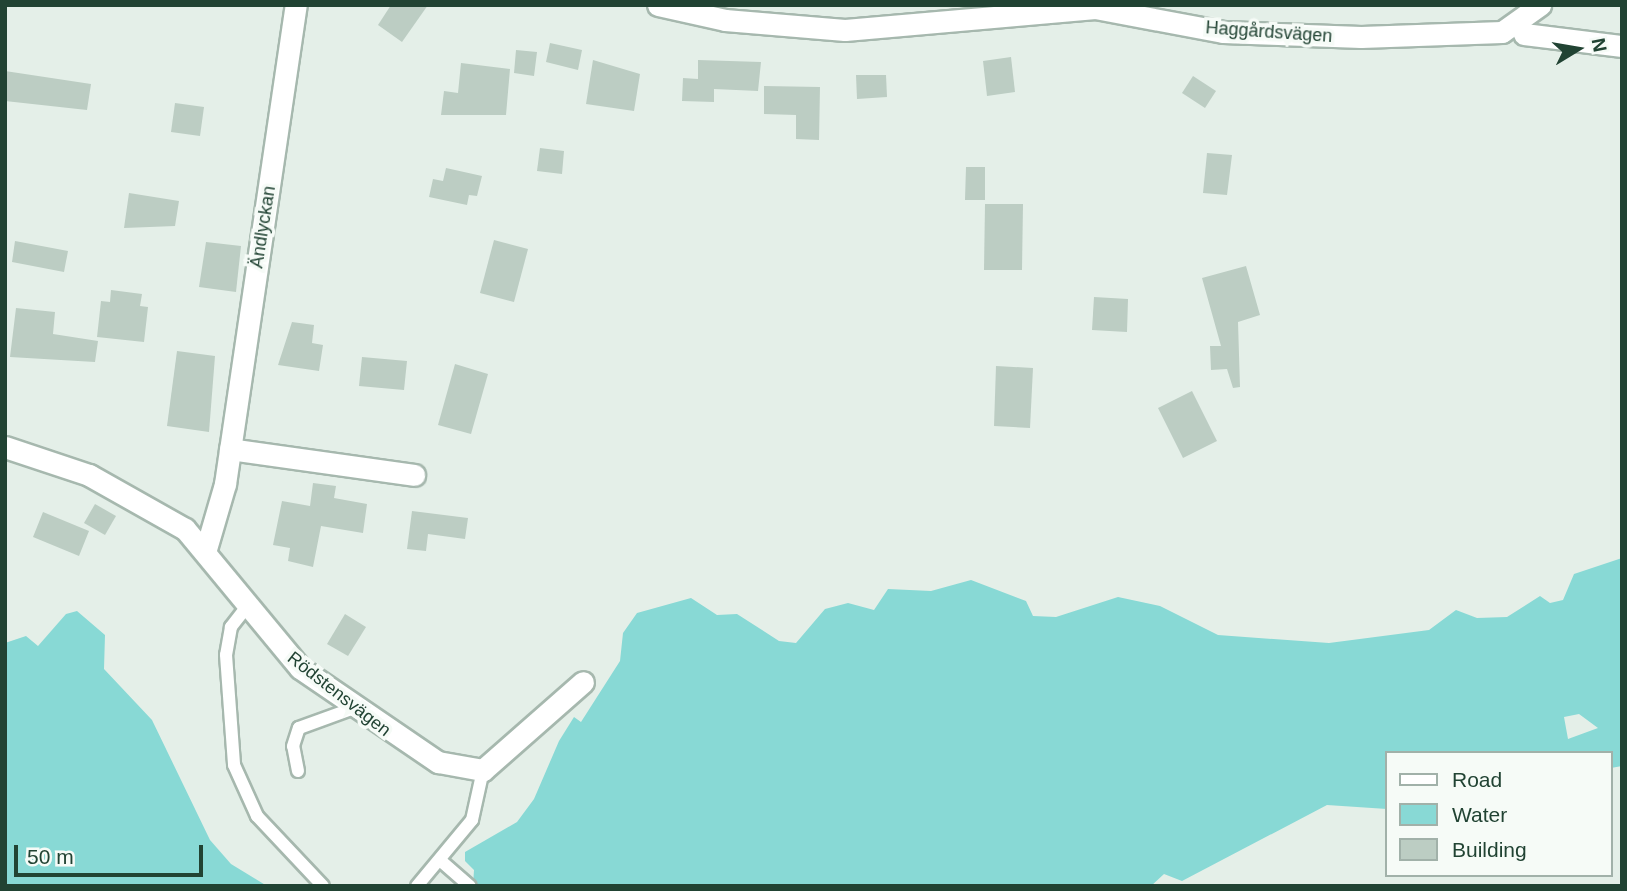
<!DOCTYPE html>
<html>
<head>
<meta charset="utf-8">
<style>
  body { margin:0 }
  #map { position:relative; width:1627px; height:891px; overflow:hidden; background:#e4efe8; font-family:Helvetica,sans-serif }
  div>[style] { position:absolute }
  [style*='--x'] { left:calc(var(--x)*1px); top:calc(var(--y)*1px); width:calc(var(--w)*1px); rotate:calc(var(--a)*1deg) }
  .water>* { inset:0; background:#88d9d5 }
  .building>* { inset:0; background:#bccdc3 }
  .roads { filter:drop-shadow(2px 0 #a6b8ae) drop-shadow(-2px 0 #a6b8ae) drop-shadow(0 2px #a6b8ae) drop-shadow(0 -2px #a6b8ae) }
  .service>* { height:12px; margin:-6px; padding:0 6px; transform-origin:6px; border-radius:6px; background:#fff }
  .minor>* { height:21px; margin:-10.5px; padding:0 10.5px; transform-origin:10.5px; border-radius:10.5px; background:#fff }
  span { translate:-50% -50%; white-space:nowrap; text-align:center; line-height:1.15; -webkit-text-stroke:7px #f6fbf7; paint-order:stroke }
  .street-label { font-size:18px; color:#214333 }
  .frame { position:absolute; inset:0; border:7px solid #214333; pointer-events:none }
  .legend { position:absolute; left:1385px; top:751px; width:228px; height:126px; box-sizing:border-box; background:#f6fbf7; border:2px solid #a1b1a9; margin:0; padding:9px 12px; list-style:none; font-size:21px; color:#214333 }
  .legend li { display:flex; align-items:center; gap:14px; height:35px }
  .legend b { width:35px; border:2px solid #a1b1a9 }
  .north { position:absolute; left:1543px; top:14px; width:70px; height:70px; -webkit-text-stroke:5px #f6fbf7; paint-order:stroke; rotate:79deg; font-size:19px; font-weight:700; line-height:28px; text-align:center; color:#214333 }
  .north::after { content:''; display:block; margin:auto; width:24px; height:32px; background:#214333; clip-path:polygon(50% 0,100% 100%,50% 72%,0 100%) }
  .scale { position:absolute; left:14px; top:845px; width:189px; height:32px; box-sizing:border-box; border:4px solid #214333; border-top:0; padding-left:9px; font-size:21px; line-height:24px; white-space:nowrap; color:#214333; -webkit-text-stroke:5px #f6fbf7; paint-order:stroke }
</style>
</head>
<body>
<div id="map">
  <div class="water">
    <div style="clip-path:polygon(evenodd,1622px 558px,1622px 766px,1611px 768px,1611px 753px,1387px 753px,1387px 809px,1327px 805px,1182px 881px,1164px 874px,1151px 886px,473px 886px,474px 870px,465px 861px,465px 852px,517px 822px,534px 799px,559px 741px,574px 717px,581px 722px,620px 661px,623px 633px,637px 613px,691px 598px,717px 615px,737px 614px,779px 641px,796px 643px,825px 609px,848px 603px,874px 610px,888px 589px,931px 591px,971px 580px,1026px 601px,1033px 616px,1056px 617px,1118px 597px,1160px 606px,1218px 635px,1329px 643px,1429px 630px,1456px 610px,1477px 618px,1507px 617px,1540px 596px,1550px 603px,1563px 600px,1574px 574px,1622px 558px,1579px 714px,1598px 728px,1568px 739px,1564px 717px,1579px 714px)"></div>
    <div style="clip-path:polygon(77px 611px,105px 635px,104px 669px,152px 720px,210px 840px,231px 864px,267px 886px,5px 886px,5px 643px,26px 636px,38px 646px,66px 614px)"></div>
  </div>
  <div class="building">
    <div style="clip-path:polygon(391px 5px,428px 5px,402px 42px,378px 25px)"></div>
    <div style="clip-path:polygon(550px 43px,582px 50px,578px 70px,546px 62px)"></div>
    <div style="clip-path:polygon(516px 50px,537px 52px,534px 76px,514px 73px)"></div>
    <div style="clip-path:polygon(1011px 57px,1015px 92px,987px 96px,983px 61px)"></div>
    <div style="clip-path:polygon(593px 60px,640px 74px,634px 111px,586px 104px)"></div>
    <div style="clip-path:polygon(698px 60px,761px 62px,758px 91px,714px 89px,714px 102px,682px 101px,683px 78px,698px 79px)"></div>
    <div style="clip-path:polygon(461px 63px,510px 69px,506px 115px,441px 115px,444px 91px,458px 93px)"></div>
    <div style="clip-path:polygon(5px 71px,91px 84px,87px 110px,5px 101px)"></div>
    <div style="clip-path:polygon(856px 75px,886px 75px,887px 97px,857px 99px)"></div>
    <div style="clip-path:polygon(1193px 76px,1216px 91px,1205px 108px,1182px 93px)"></div>
    <div style="clip-path:polygon(764px 86px,820px 87px,819px 140px,796px 139px,796px 115px,764px 114px)"></div>
    <div style="clip-path:polygon(175px 103px,204px 107px,200px 136px,171px 132px)"></div>
    <div style="clip-path:polygon(540px 148px,564px 151px,562px 174px,537px 171px)"></div>
    <div style="clip-path:polygon(1207px 153px,1232px 155px,1227px 195px,1203px 193px)"></div>
    <div style="clip-path:polygon(966px 167px,985px 167px,985px 200px,965px 200px)"></div>
    <div style="clip-path:polygon(446px 168px,482px 176px,477px 196px,469px 195px,467px 205px,429px 197px,433px 179px,443px 181px)"></div>
    <div style="clip-path:polygon(129px 193px,179px 201px,175px 226px,124px 228px)"></div>
    <div style="clip-path:polygon(985px 204px,1023px 204px,1022px 270px,984px 270px)"></div>
    <div style="clip-path:polygon(494px 240px,528px 249px,514px 302px,480px 293px)"></div>
    <div style="clip-path:polygon(15px 241px,68px 251px,64px 272px,12px 262px)"></div>
    <div style="clip-path:polygon(206px 242px,241px 246px,236px 292px,199px 287px)"></div>
    <div style="clip-path:polygon(1246px 266px,1260px 315px,1238px 322px,1240px 387px,1233px 388px,1227px 369px,1211px 370px,1210px 346px,1221px 346px,1202px 278px)"></div>
    <div style="clip-path:polygon(111px 290px,142px 294px,140px 306px,148px 307px,144px 342px,97px 337px,101px 301px,110px 302px)"></div>
    <div style="clip-path:polygon(1094px 297px,1128px 299px,1127px 332px,1092px 330px)"></div>
    <div style="clip-path:polygon(16px 308px,55px 312px,53px 334px,98px 341px,95px 362px,10px 357px)"></div>
    <div style="clip-path:polygon(292px 322px,314px 325px,312px 343px,323px 345px,319px 371px,278px 365px)"></div>
    <div style="clip-path:polygon(177px 351px,215px 356px,209px 432px,167px 426px)"></div>
    <div style="clip-path:polygon(362px 357px,407px 361px,404px 390px,359px 386px)"></div>
    <div style="clip-path:polygon(455px 364px,488px 374px,471px 434px,438px 425px)"></div>
    <div style="clip-path:polygon(996px 366px,1033px 368px,1030px 428px,994px 426px)"></div>
    <div style="clip-path:polygon(1192px 391px,1217px 441px,1183px 458px,1158px 408px)"></div>
    <div style="clip-path:polygon(313px 483px,336px 486px,334px 498px,367px 504px,363px 533px,321px 526px,313px 567px,288px 561px,290px 548px,273px 545px,282px 501px,310px 506px)"></div>
    <div style="clip-path:polygon(95px 504px,116px 516px,105px 535px,84px 523px)"></div>
    <div style="clip-path:polygon(412px 511px,468px 518px,465px 539px,428px 534px,426px 551px,407px 549px)"></div>
    <div style="clip-path:polygon(43px 512px,89px 531px,79px 556px,33px 537px)"></div>
    <div style="clip-path:polygon(345px 614px,366px 627px,348px 656px,327px 644px)"></div>
  </div>
  <div class="roads">
    <div class="service">
      <div style="--x:245;--y:609;--w:23;--a:128"></div>
      <div style="--x:231;--y:627;--w:28;--a:100"></div>
      <div style="--x:226;--y:655;--w:110;--a:85.8"></div>
      <div style="--x:234;--y:765;--w:56;--a:65.7"></div>
      <div style="--x:257;--y:816;--w:96;--a:46.7"></div>
      <div style="--x:298;--y:771;--w:25;--a:-101"></div>
      <div style="--x:293;--y:746;--w:19;--a:-72"></div>
      <div style="--x:299;--y:728;--w:59;--a:-20"></div>
      <div style="--x:441;--y:861;--w:38;--a:41"></div>
      <div style="--x:417;--y:886;--w:86;--a:-50.2"></div>
      <div style="--x:472;--y:820;--w:51;--a:-77.6"></div>
    </div>
    <div class="minor">
      <div style="--x:658;--y:5;--w:69;--a:12.6"></div>
      <div style="--x:725;--y:20;--w:120;--a:4.8"></div>
      <div style="--x:845;--y:30;--w:251;--a:-5"></div>
      <div style="--x:1095;--y:8;--w:130;--a:10.6"></div>
      <div style="--x:1223;--y:32;--w:138;--a:2.1"></div>
      <div style="--x:1361;--y:37;--w:141;--a:-2"></div>
      <div style="--x:1502;--y:32;--w:47;--a:-35.4"></div>
      <div style="--x:1524;--y:34;--w:99;--a:7"></div>
      <div style="--x:5;--y:447;--w:89;--a:18.4"></div>
      <div style="--x:89;--y:475;--w:110;--a:29.4"></div>
      <div style="--x:185;--y:529;--w:180;--a:50.4"></div>
      <div style="--x:300;--y:668;--w:167;--a:34.3"></div>
      <div style="--x:438;--y:762;--w:46;--a:10.1"></div>
      <div style="--x:483;--y:770;--w:133;--a:-41.3"></div>
      <div style="--x:230;--y:449;--w:186;--a:8"></div>
      <div style="--x:206;--y:549;--w:68;--a:-73.7"></div>
      <div style="--x:225;--y:484;--w:484;--a:-81.6"></div>
    </div>
  </div>
  <div class="street-label">
    <span style="left:1269px;top:32px;rotate:4deg">Haggårdsvägen</span>
    <span style="left:263px;top:227px;rotate:-81deg">Ändlyckan</span>
    <span style="left:339px;top:694px;rotate:38deg">Rödstensvägen</span>
  </div>
  <div class="frame"></div>
  <ul class="legend">
  <li><b style="height:9px;background:#fff"></b>Road</li>
  <li><b style="height:19px;background:#88d9d5"></b>Water</li>
  <li><b style="height:19px;background:#bccdc3"></b>Building</li>
  </ul>
  <div class="north">N</div>
  <div class="scale">50 m</div>
</div>
</body>
</html>
